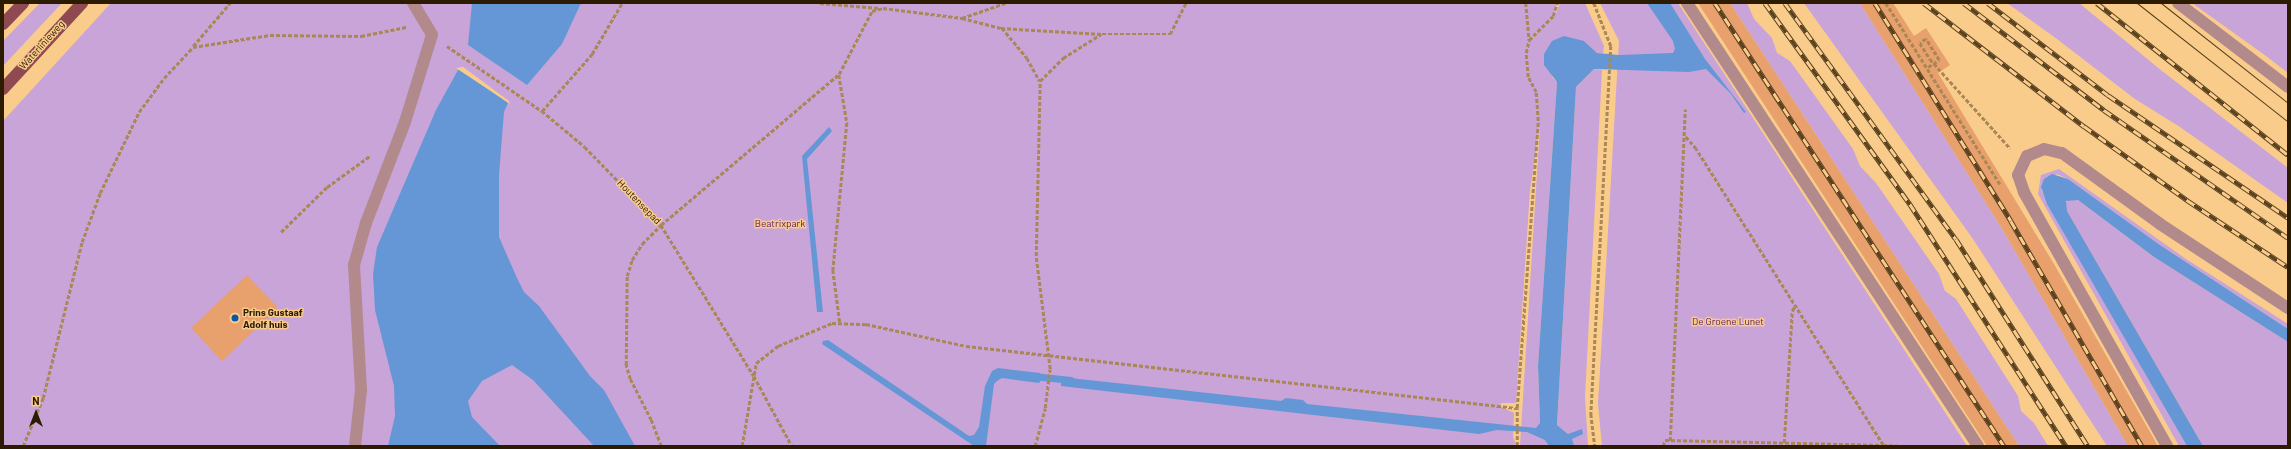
<!DOCTYPE html>
<html>
<head>
<meta charset="utf-8">
<style>
  body { margin:0 }
  #map { position:relative; width:2291px; height:449px; overflow:hidden; background:#facc8c; font-family:Barlow,sans-serif }
  div>[style] { position:absolute }
  [style*='--x'] { left:calc(var(--x)*1px); top:calc(var(--y)*1px); width:calc(var(--w)*1px); rotate:calc(var(--a)*1deg) }
  .green>* { inset:0; background:#c8a4d8 }
  .water>* { inset:0; background:#6597d6 }
  .pier>* { inset:0; background:#facc8c }
  .stream>* { height:7px; margin:-3.5px; padding:0 3.5px; transform-origin:3.5px; border-radius:3.5px; background:#6597d6 }
  .building>* { inset:0; background:#e8a06d }
  .path>* { height:2.5px; margin-top:-1.25px; transform-origin:0; background:repeating-linear-gradient(90deg,#aa8756 0 4px,transparent 0 6px) }
  .lane>* { height:12px; margin:-6px; padding:0 6px; transform-origin:6px; border-radius:6px; background:#b28a8c }
  .street>* { height:12px; margin:-6px; padding:0 6px; transform-origin:6px; border-radius:6px; background:#b28a8c }
  .primary>* { height:12px; margin:-6px; padding:0 6px; transform-origin:6px; border-radius:6px; background:#8e4a50 }
  .tram>* { height:1px; margin:-0.5px; padding:0 0.5px; transform-origin:0.5px; border-radius:0.5px; background:#58411f }
  .rail>* { height:4.5px; margin-top:-2.25px; transform-origin:0; background:repeating-linear-gradient(90deg,#facc8c 0 9px,#58411f 0 18px); box-sizing:border-box; border-block:1px solid #58411f }
  .path-bridge>* { height:2.5px; margin-top:-1.25px; transform-origin:0; background:repeating-linear-gradient(90deg,#aa8756 0 4px,transparent 0 6px) }
  .dots>* { width:11px; height:11px; translate:-50% -50%; box-sizing:border-box; border:2px solid #facc8c; border-radius:50% }
  span { translate:-50% -50%; white-space:nowrap; text-align:center; line-height:1.15; -webkit-text-stroke:3px #facc8c; paint-order:stroke }
  .street-label { font-size:10px; color:#2c1b01 }
  .park-label { font-size:10px; color:#531768 }
  .poi-label { font-size:10px; color:#2c1b01; font-weight:700 }
  .left { translate:0 -50%; text-align:left }
  .frame { position:absolute; inset:0; border:4px solid #2c1b01; pointer-events:none }
  .north { position:absolute; left:16px; top:393px; width:40px; height:40px; -webkit-text-stroke:3px #facc8c; paint-order:stroke; rotate:0deg; font-size:11px; font-weight:700; line-height:16px; text-align:center; color:#2c1b01 }
  .north::after { content:''; display:block; margin:auto; width:14px; height:18px; background:#2c1b01; clip-path:polygon(50% 0,100% 100%,50% 72%,0 100%) }
</style>
</head>
<body>
<div id="map">
  <div class="green">
    <div style="clip-path:polygon(40px 3px,62px 3px,3px 66px,3px 41px)"></div>
    <div style="clip-path:polygon(111px 3px,1557px 3px,1555px 16px,1560px 3px,1585px 3px,1604px 46px,1603px 53px,1597px 53px,1584px 41px,1552px 77px,1557px 82px,1538px 366px,1540px 423px,1549px 446px,1520px 446px,1540px 124px,1530px 190px,1516px 403px,1501px 403px,1500px 406px,1514px 413px,1513px 437px,1516px 444px,1513px 446px,3px 446px,3px 121px)"></div>
    <div style="clip-path:polygon(1600px 3px,1678px 3px,1967px 446px,1602px 446px,1598px 404px,1619px 41px)"></div>
    <div style="clip-path:polygon(1730px 3px,1747px 3px,1754px 19px,1772px 38px,1777px 53px,1790px 61px,1853px 149px,1860px 166px,1876px 183px,1939px 274px,1945px 291px,1956px 299px,2018px 396px,2021px 411px,2034px 423px,2048px 446px,2019px 446px)"></div>
    <div style="clip-path:polygon(1804px 3px,1860px 3px,2001px 227px,2128px 446px,2107px 446px,1973px 239px)"></div>
    <div style="clip-path:polygon(2007px 3px,2079px 3px,2162px 71px,2288px 168px,2288px 203px,2180px 127px,2135px 99px,2057px 39px)"></div>
    <div style="clip-path:polygon(2192px 3px,2288px 3px,2288px 73px,2266px 56px)"></div>
    <div style="clip-path:polygon(1594px 69px,1602px 70px,1585px 397px,1588px 446px,1574px 446px,1568px 434px,1557px 425px,1576px 87px)"></div>
    <div style="clip-path:polygon(2059px 169px,2186px 259px,2288px 324px,2288px 329px,2160px 245px,2068px 179px,2057px 174px,2041px 190px,2187px 446px,2179px 446px,2038px 194px,2041px 175px)"></div>
    <div style="clip-path:polygon(2069px 199px,2078px 200px,2154px 257px,2288px 342px,2288px 446px,2203px 446px,2067px 211px,2065px 204px)"></div>
  </div>
  <div class="water">
    <div style="clip-path:polygon(472px 3px,581px 3px,562px 44px,527px 85px,468px 45px)"></div>
    <div style="clip-path:polygon(1647px 3px,1670px 3px,1705px 59px,1746px 112px,1744px 113px,1731px 94px,1706px 69px,1689px 72px,1594px 69px,1576px 87px,1557px 425px,1568px 434px,1582px 429px,1583px 434px,1572px 439px,1574px 446px,1549px 446px,1545px 440px,1527px 432px,1497px 430px,1479px 434px,1061px 386px,1061px 377px,1281px 401px,1286px 398px,1303px 400px,1307px 404px,1536px 428px,1540px 423px,1538px 366px,1557px 82px,1544px 65px,1544px 54px,1552px 41px,1564px 36px,1584px 41px,1597px 53px,1619px 55px,1673px 53px,1675px 49px,1673px 41px)"></div>
    <div style="clip-path:polygon(462px 69px,508px 103px,504px 112px,499px 175px,499px 237px,517px 278px,524px 292px,539px 306px,590px 376px,604px 390px,635px 446px,594px 446px,533px 380px,512px 365px,482px 381px,468px 401px,472px 417px,500px 446px,388px 446px,395px 416px,394px 386px,375px 310px,373px 274px,377px 247px,436px 110px,458px 70px)"></div>
    <div style="clip-path:polygon(829px 127px,832px 131px,807px 159px,823px 312px,817px 312px,802px 156px)"></div>
    <div style="clip-path:polygon(2052px 174px,2068px 179px,2160px 245px,2288px 329px,2288px 342px,2154px 257px,2078px 200px,2066px 201px,2067px 211px,2203px 446px,2187px 446px,2047px 204px,2041px 187px,2044px 179px)"></div>
    <div style="clip-path:polygon(828px 340px,969px 436px,974px 435px,979px 427px,985px 386px,992px 371px,998px 368px,1040px 373px,1042px 379px,1039px 383px,1002px 378px,997px 381px,994px 384px,986px 446px,974px 446px,822px 344px,823px 341px)"></div>
  </div>
  <div class="pier">
    <div style="clip-path:polygon(463px 67px,509px 101px,510px 104px,456px 68px)"></div>
  </div>
  <div class="stream">
    <div style="--x:1033;--y:376;--w:38;--a:6"></div>
  </div>
  <div class="building">
    <div style="clip-path:polygon(1698px 3px,1730px 3px,2019px 446px,1987px 446px)"></div>
    <div style="clip-path:polygon(1860px 3px,1893px 3px,1914px 36px,1926px 28px,1950px 65px,1938px 73px,2054px 264px,2158px 446px,2128px 446px,2001px 227px)"></div>
    <div style="clip-path:polygon(247px 275px,278px 308px,222px 361px,191px 328px)"></div>
  </div>
  <div class="path">
    <div style="--x:820;--y:3;--w:59;--a:4.8"></div>
    <div style="--x:1049;--y:3;--w:2;--a:0"></div>
    <div style="--x:1526;--y:3;--w:37;--a:85"></div>
    <div style="--x:1594;--y:3;--w:46;--a:68.4"></div>
    <div style="--x:1611;--y:46;--w:369;--a:93.1"></div>
    <div style="--x:1591;--y:414;--w:32;--a:83"></div>
    <div style="--x:1886;--y:3;--w:214;--a:57.8"></div>
    <div style="--x:962;--y:18;--w:46;--a:-19.2"></div>
    <div style="--x:1002;--y:28;--w:39;--a:50"></div>
    <div style="--x:1027;--y:58;--w:26;--a:61"></div>
    <div style="--x:193;--y:46;--w:57;--a:-49.3"></div>
    <div style="--x:447;--y:46;--w:115;--a:34.4"></div>
    <div style="--x:542;--y:111;--w:56;--a:39.9"></div>
    <div style="--x:585;--y:147;--w:109;--a:45.7"></div>
    <div style="--x:661;--y:225;--w:177;--a:58.4"></div>
    <div style="--x:754;--y:376;--w:80;--a:61.5"></div>
    <div style="--x:1928;--y:67;--w:13;--a:-32"></div>
    <div style="--x:1939;--y:60;--w:25;--a:-122"></div>
    <div style="--x:1926;--y:39;--w:7;--a:146"></div>
    <div style="--x:1920;--y:43;--w:19;--a:58"></div>
    <div style="--x:1938;--y:68;--w:108;--a:48"></div>
    <div style="--x:839;--y:75;--w:49;--a:80.5"></div>
    <div style="--x:847;--y:123;--w:148;--a:95.4"></div>
    <div style="--x:833;--y:270;--w:53;--a:82.5"></div>
    <div style="--x:542;--y:111;--w:76;--a:-48.7"></div>
    <div style="--x:592;--y:54;--w:59;--a:-59.5"></div>
    <div style="--x:281;--y:232;--w:64;--a:-44.4"></div>
    <div style="--x:327;--y:187;--w:54;--a:-36"></div>
    <div style="--x:1670;--y:441;--w:332;--a:-87.4"></div>
    <div style="--x:1784;--y:443;--w:132;--a:-86.5"></div>
    <div style="--x:1792;--y:311;--w:6;--a:-59"></div>
    <div style="--x:1883;--y:445;--w:21;--a:3"></div>
    <div style="--x:23;--y:446;--w:52;--a:-67.4"></div>
    <div style="--x:43;--y:398;--w:161;--a:-76"></div>
    <div style="--x:82;--y:242;--w:52;--a:-69.8"></div>
    <div style="--x:100;--y:193;--w:90;--a:-64.3"></div>
    <div style="--x:139;--y:112;--w:42;--a:-53.7"></div>
    <div style="--x:164;--y:78;--w:42;--a:-46.9"></div>
    <div style="--x:193;--y:47;--w:78;--a:-8.9"></div>
    <div style="--x:270;--y:35;--w:91;--a:0.6"></div>
    <div style="--x:361;--y:36;--w:46;--a:-11.3"></div>
    <div style="--x:661;--y:446;--w:28;--a:-111"></div>
    <div style="--x:651;--y:420;--w:46;--a:-117.1"></div>
    <div style="--x:630;--y:379;--w:15;--a:-106"></div>
    <div style="--x:626;--y:365;--w:89;--a:-89.4"></div>
    <div style="--x:627;--y:276;--w:17;--a:-73"></div>
    <div style="--x:632;--y:260;--w:19;--a:-58"></div>
    <div style="--x:642;--y:244;--w:27;--a:-45"></div>
    <div style="--x:661;--y:225;--w:233;--a:-40.3"></div>
    <div style="--x:839;--y:74;--w:71;--a:-62.4"></div>
    <div style="--x:872;--y:11;--w:11;--a:-15"></div>
    <div style="--x:883;--y:8;--w:80;--a:7.2"></div>
    <div style="--x:962;--y:18;--w:40;--a:14.4"></div>
    <div style="--x:1001;--y:28;--w:101;--a:3.4"></div>
    <div style="--x:1102;--y:34;--w:68;--a:0"></div>
    <div style="--x:1170;--y:34;--w:35;--a:-63"></div>
    <div style="--x:742;--y:446;--w:84;--a:-80.4"></div>
    <div style="--x:756;--y:363;--w:28;--a:-38"></div>
    <div style="--x:778;--y:346;--w:59;--a:-23.1"></div>
    <div style="--x:832;--y:323;--w:34;--a:2"></div>
    <div style="--x:866;--y:324;--w:102;--a:12.4"></div>
    <div style="--x:966;--y:346;--w:554;--a:6.42"></div>
    <div style="--x:1035;--y:446;--w:39;--a:-75"></div>
    <div style="--x:1045;--y:408;--w:39;--a:-83"></div>
    <div style="--x:1050;--y:369;--w:114;--a:-97.1"></div>
    <div style="--x:1036;--y:256;--w:175;--a:-88.7"></div>
    <div style="--x:1040;--y:81;--w:33;--a:-45"></div>
    <div style="--x:1063;--y:58;--w:45;--a:-32.3"></div>
    <div style="--x:1517;--y:446;--w:38;--a:-90"></div>
    <div style="--x:1517;--y:408;--w:288;--a:-85.8"></div>
    <div style="--x:1538;--y:121;--w:29;--a:-94"></div>
    <div style="--x:1536;--y:92;--w:17;--a:-118"></div>
    <div style="--x:1528;--y:77;--w:24;--a:-95"></div>
    <div style="--x:1526;--y:53;--w:13;--a:-77"></div>
    <div style="--x:1529;--y:40;--w:34;--a:-45"></div>
    <div style="--x:1553;--y:16;--w:14;--a:-73"></div>
    <div style="--x:1663;--y:446;--w:6;--a:-72"></div>
    <div style="--x:1665;--y:440;--w:218;--a:1.3"></div>
    <div style="--x:1883;--y:445;--w:350;--a:-122.3"></div>
    <div style="--x:1696;--y:149;--w:18;--a:-131"></div>
  </div>
  <div class="lane">
    <div style="--x:1687;--y:3;--w:530;--a:56.7"></div>
    <div style="--x:2178;--y:3;--w:138;--a:37.4"></div>
    <div style="--x:355;--y:446;--w:56;--a:-83.9"></div>
    <div style="--x:361;--y:390;--w:125;--a:-93.2"></div>
    <div style="--x:354;--y:265;--w:44;--a:-74.1"></div>
    <div style="--x:366;--y:223;--w:108;--a:-68.9"></div>
    <div style="--x:405;--y:122;--w:91;--a:-72.8"></div>
    <div style="--x:2167;--y:446;--w:291;--a:-119.4"></div>
    <div style="--x:2024;--y:192;--w:18;--a:-109"></div>
    <div style="--x:2018;--y:175;--w:21;--a:-65"></div>
    <div style="--x:2027;--y:156;--w:18;--a:-22"></div>
    <div style="--x:2044;--y:149;--w:18;--a:13"></div>
    <div style="--x:2062;--y:153;--w:121;--a:35.9"></div>
    <div style="--x:2160;--y:224;--w:153;--a:33.3"></div>
  </div>
  <div class="street">
    <div style="--x:413;--y:3;--w:37;--a:59"></div>
  </div>
  <div class="primary">
    <div style="--x:3;--y:24;--w:29;--a:-46"></div>
    <div style="--x:3;--y:89;--w:117;--a:-47.4"></div>
  </div>
  <div class="tram">
    <div style="--x:2137;--y:3;--w:192;--a:38.2"></div>
    <div style="--x:2161;--y:3;--w:162;--a:38.2"></div>
  </div>
  <div class="rail">
    <div style="--x:1715;--y:3;--w:529;--a:56.88"></div>
    <div style="--x:1765;--y:3;--w:248;--a:54.2"></div>
    <div style="--x:1910;--y:204;--w:288;--a:57.2"></div>
    <div style="--x:1785;--y:3;--w:291;--a:54.1"></div>
    <div style="--x:1956;--y:239;--w:246;--a:57.5"></div>
    <div style="--x:1875;--y:3;--w:257;--a:58"></div>
    <div style="--x:2011;--y:221;--w:260;--a:59.8"></div>
    <div style="--x:1924;--y:3;--w:202;--a:37.6"></div>
    <div style="--x:2084;--y:126;--w:127;--a:35.7"></div>
    <div style="--x:2187;--y:200;--w:121;--a:33.6"></div>
    <div style="--x:1964;--y:3;--w:176;--a:37.4"></div>
    <div style="--x:2104;--y:110;--w:224;--a:34.8"></div>
    <div style="--x:1988;--y:3;--w:151;--a:37.5"></div>
    <div style="--x:2108;--y:95;--w:218;--a:34.3"></div>
    <div style="--x:2097;--y:3;--w:244;--a:38.5"></div>
  </div>
  <div class="path-bridge">
    <div style="--x:1930;--y:59;--w:12;--a:48"></div>
  </div>
  <div class="dots">
    <div style="left:235px;top:318px;background:#0d56a5"></div>
  </div>
  <div class="street-label">
    <span style="left:42px;top:45px;rotate:-48deg">Waterlinieweg</span>
    <span style="left:639px;top:202px;rotate:46deg">Houtensepad</span>
  </div>
  <div class="park-label">
    <span style="left:780px;top:224px">Beatrixpark</span>
    <span style="left:1728px;top:322px">De Groene Lunet</span>
  </div>
  <div class="poi-label">
    <span class="left" style="left:243px;top:318px">Prins Gustaaf<br>Adolf huis</span>
  </div>
  <div class="frame"></div>
  <div class="north">N</div>
</div>
</body>
</html>
